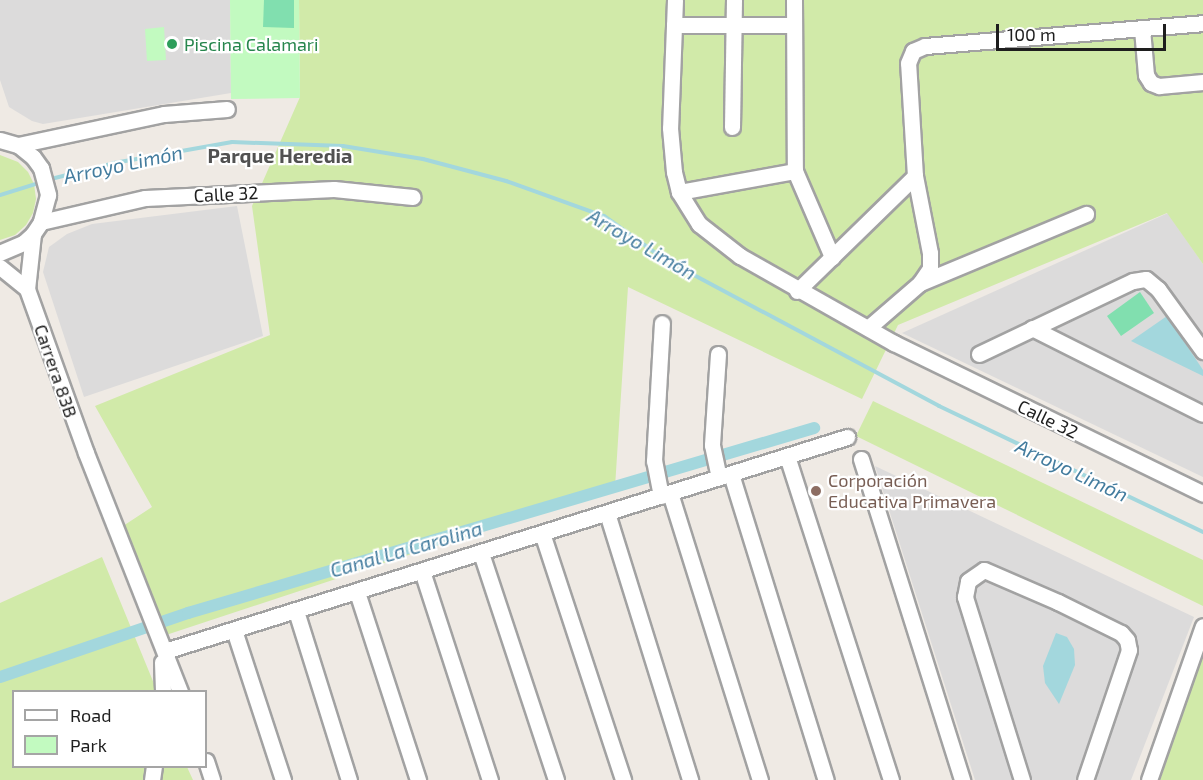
<!DOCTYPE html>
<html>
<head>
<meta charset="utf-8">
<style>
  body { margin:0 }
  #map { position:relative; width:1203px; height:780px; overflow:hidden; background:#efeae4; font-family:"Exo 2",sans-serif }
  div>[style] { position:absolute }
  [style*='--x'] { left:calc(var(--x)*1px); top:calc(var(--y)*1px); width:calc(var(--w)*1px); rotate:calc(var(--a)*1deg) }
  .residential>* { inset:0; background:#dcdbdb }
  .grass>* { inset:0; background:#d1eaa9 }
  .park>* { inset:0; background:#c2fac0 }
  .pitch>* { inset:0; background:#81dfaf }
  .water>* { inset:0; background:#a3d7dd }
  .stream>* { height:4px; margin:-2px; padding:0 2px; transform-origin:2px; border-radius:2px; background:#a3d7dd }
  .canal>* { height:12px; margin:-6px; padding:0 6px; transform-origin:6px; border-radius:6px; background:#a3d7dd }
  .roads { filter:drop-shadow(2px 0 #a2a2a2) drop-shadow(-2px 0 #a2a2a2) drop-shadow(0 2px #a2a2a2) drop-shadow(0 -2px #a2a2a2) }
  .minor>* { height:15px; margin:-7.5px; padding:0 7.5px; transform-origin:7.5px; border-radius:7.5px; background:#fff }
  .dots>* { width:16px; height:16px; translate:-50% -50%; box-sizing:border-box; border:3px solid #fff; border-radius:50% }
  span { translate:-50% -50%; white-space:nowrap; text-align:center; line-height:1.15; -webkit-text-stroke:4.5px #fff; paint-order:stroke }
  .leisure-label { font-size:18px; color:#27864d }
  .left { translate:0 -50%; text-align:left }
  .street-label { font-size:18px; color:#1e1e1e }
  .education-label { font-size:18px; color:#785e54 }
  .neighbourhood-label { font-size:20px; color:#515151; font-weight:700 }
  .water-label { font-size:20px; color:#437c9e; font-style:italic }
  .legend { position:absolute; left:12px; top:690px; width:195px; height:78px; box-sizing:border-box; background:#fff; border:2px solid #a5a5a5; margin:0; padding:8px 10px; list-style:none; font-size:18px; color:#1e1e1e }
  .legend li { display:flex; align-items:center; gap:12px; height:30px }
  .legend b { width:30px; border:2px solid #a5a5a5 }
  .scale { position:absolute; left:996px; top:24px; width:170px; height:27px; box-sizing:border-box; border:3px solid #1e1e1e; border-top:0; padding-left:8px; font-size:18px; line-height:21px; white-space:nowrap; color:#1e1e1e; -webkit-text-stroke:4px #fff; paint-order:stroke }
</style>
</head>
<body>
<div id="map">
  <div class="residential">
    <div style="clip-path:polygon(0 0,230px 0,231px 93px,43px 124px,32px 121px,9px 107px,0 80px)"></div>
    <div style="clip-path:polygon(237px 206px,263px 336px,84px 397px,43px 272px,49px 247px,67px 234px,92px 224px)"></div>
    <div style="clip-path:polygon(1168px 213px,1203px 264px,1203px 477px,902px 333px)"></div>
    <div style="clip-path:polygon(875px 466px,1194px 617px,1131px 780px,975px 780px)"></div>
  </div>
  <div class="grass">
    <div style="clip-path:polygon(299px 0,1203px 0,1203px 264px,1167px 213px,898px 325px,862px 399px,628px 287px,615px 487px,166px 635px,123px 526px,152px 507px,95px 406px,270px 335px,252px 206px,300px 97px)"></div>
    <div style="clip-path:polygon(0 155px,18px 162px,28px 172px,34px 184px,36px 199px,33px 213px,26px 225px,15px 235px,0 240px)"></div>
    <div style="clip-path:polygon(873px 401px,1203px 560px,1203px 606px,856px 436px)"></div>
    <div style="clip-path:polygon(102px 557px,157px 691px,14px 692px,14px 766px,187px 767px,193px 780px,0 780px,0 603px)"></div>
    <div style="clip-path:polygon(1203px 653px,1203px 780px,1160px 780px)"></div>
  </div>
  <div class="park">
    <div style="clip-path:polygon(230px 0,299px 0,300px 98px,231px 99px)"></div>
    <div style="clip-path:polygon(164px 27px,166px 60px,147px 61px,145px 29px)"></div>
  </div>
  <div class="pitch">
    <div style="clip-path:polygon(264px 0,294px 0,294px 28px,263px 27px)"></div>
    <div style="clip-path:polygon(1140px 292px,1154px 313px,1121px 336px,1107px 316px)"></div>
  </div>
  <div class="water">
    <div style="clip-path:polygon(1167px 316px,1203px 370px,1203px 376px,1131px 341px)"></div>
    <div style="clip-path:polygon(1056px 633px,1067px 637px,1074px 649px,1075px 665px,1059px 704px,1045px 683px,1043px 666px)"></div>
  </div>
  <div class="stream">
    <div style="--x:47;--y:180;--w:69;--a:-14.2"></div>
    <div style="--x:114;--y:163;--w:120;--a:-10.1"></div>
    <div style="--x:232;--y:142;--w:111;--a:2.1"></div>
    <div style="--x:343;--y:146;--w:81;--a:9.2"></div>
    <div style="--x:423;--y:159;--w:86;--a:14.8"></div>
    <div style="--x:506;--y:181;--w:104;--a:19.7"></div>
    <div style="--x:604;--y:216;--w:74;--a:35.6"></div>
    <div style="--x:664;--y:259;--w:312;--a:28.1"></div>
    <div style="--x:939;--y:406;--w:293;--a:25.5"></div>
    <div style="--x:0;--y:195;--w:41;--a:-17.1"></div>
  </div>
  <div class="canal">
    <div style="--x:0;--y:677;--w:199;--a:-18.8"></div>
    <div style="--x:188;--y:613;--w:653;--a:-16.46"></div>
  </div>
  <div class="roads">
    <div class="minor">
      <div style="--x:675;--y:0;--w:128;--a:92.2"></div>
      <div style="--x:670;--y:128;--w:44;--a:84.8"></div>
      <div style="--x:674;--y:172;--w:21;--a:76"></div>
      <div style="--x:679;--y:192;--w:38;--a:58"></div>
      <div style="--x:699;--y:224;--w:52;--a:38"></div>
      <div style="--x:740;--y:256;--w:177;--a:29.5"></div>
      <div style="--x:894;--y:343;--w:344;--a:26"></div>
      <div style="--x:794;--y:0;--w:171;--a:89.7"></div>
      <div style="--x:795;--y:171;--w:94;--a:66.7"></div>
      <div style="--x:674;--y:25;--w:118;--a:0"></div>
      <div style="--x:1142;--y:29;--w:46;--a:85"></div>
      <div style="--x:1146;--y:75;--w:9;--a:58"></div>
      <div style="--x:1151;--y:83;--w:9;--a:21"></div>
      <div style="--x:1159;--y:86;--w:44;--a:-5.2"></div>
      <div style="--x:732;--y:127;--w:127;--a:-89.1"></div>
      <div style="--x:0;--y:140;--w:19;--a:16"></div>
      <div style="--x:18;--y:145;--w:19;--a:39"></div>
      <div style="--x:33;--y:157;--w:14;--a:54"></div>
      <div style="--x:41;--y:168;--w:28;--a:75"></div>
      <div style="--x:48;--y:195;--w:28;--a:105"></div>
      <div style="--x:41;--y:222;--w:14;--a:124"></div>
      <div style="--x:33;--y:234;--w:13;--a:138"></div>
      <div style="--x:23;--y:243;--w:25;--a:157"></div>
      <div style="--x:18;--y:145;--w:149;--a:-12"></div>
      <div style="--x:164;--y:114;--w:63;--a:-4.5"></div>
      <div style="--x:679;--y:192;--w:118;--a:-10.3"></div>
      <div style="--x:41;--y:222;--w:107;--a:-13"></div>
      <div style="--x:145;--y:198;--w:189;--a:-2.7"></div>
      <div style="--x:334;--y:189;--w:79;--a:5.8"></div>
      <div style="--x:33;--y:234;--w:55;--a:96.2"></div>
      <div style="--x:27;--y:289;--w:174;--a:70.2"></div>
      <div style="--x:86;--y:453;--w:257;--a:68.5"></div>
      <div style="--x:0;--y:267;--w:35;--a:39"></div>
      <div style="--x:920;--y:283;--w:180;--a:-22.6"></div>
      <div style="--x:797;--y:291;--w:165;--a:-44.3"></div>
      <div style="--x:868;--y:328;--w:69;--a:-40.9"></div>
      <div style="--x:920;--y:283;--w:18;--a:-56"></div>
      <div style="--x:930;--y:268;--w:15;--a:-90"></div>
      <div style="--x:930;--y:253;--w:78;--a:-101"></div>
      <div style="--x:915;--y:176;--w:113;--a:-93.5"></div>
      <div style="--x:908;--y:63;--w:13;--a:-67"></div>
      <div style="--x:913;--y:51;--w:13;--a:-23"></div>
      <div style="--x:925;--y:46;--w:279;--a:-4.7"></div>
      <div style="--x:1032;--y:328;--w:191;--a:26.7"></div>
      <div style="--x:718;--y:354;--w:91;--a:93.8"></div>
      <div style="--x:712;--y:445;--w:33;--a:78"></div>
      <div style="--x:979;--y:354;--w:170;--a:-25.4"></div>
      <div style="--x:1133;--y:281;--w:13;--a:-9"></div>
      <div style="--x:1146;--y:279;--w:16;--a:40"></div>
      <div style="--x:1158;--y:289;--w:77;--a:54"></div>
      <div style="--x:787;--y:456;--w:340;--a:72.2"></div>
      <div style="--x:861;--y:459;--w:337;--a:72.5"></div>
      <div style="--x:731;--y:474;--w:320;--a:72.8"></div>
      <div style="--x:670;--y:493;--w:301;--a:72.6"></div>
      <div style="--x:661;--y:496;--w:36;--a:-101"></div>
      <div style="--x:654;--y:461;--w:138;--a:-86.7"></div>
      <div style="--x:607;--y:513;--w:280;--a:72.7"></div>
      <div style="--x:542;--y:533;--w:260;--a:71.8"></div>
      <div style="--x:481;--y:553;--w:239;--a:71.7"></div>
      <div style="--x:422;--y:571;--w:220;--a:72"></div>
      <div style="--x:357;--y:592;--w:198;--a:72"></div>
      <div style="--x:296;--y:611;--w:177;--a:72.6"></div>
      <div style="--x:234;--y:630;--w:158;--a:71.9"></div>
      <div style="--x:165;--y:651;--w:715;--a:-17.42"></div>
      <div style="--x:162;--y:662;--w:30;--a:88"></div>
      <div style="--x:206;--y:761;--w:20;--a:72"></div>
      <div style="--x:152;--y:780;--w:14;--a:-82"></div>
      <div style="--x:1022;--y:780;--w:192;--a:-107.3"></div>
      <div style="--x:965;--y:597;--w:16;--a:-79"></div>
      <div style="--x:968;--y:581;--w:19;--a:-35"></div>
      <div style="--x:984;--y:570;--w:81;--a:23.4"></div>
      <div style="--x:1058;--y:602;--w:70;--a:26.2"></div>
      <div style="--x:1121;--y:633;--w:9;--a:49"></div>
      <div style="--x:1127;--y:640;--w:10;--a:79"></div>
      <div style="--x:1129;--y:650;--w:137;--a:108.7"></div>
      <div style="--x:1149;--y:780;--w:163;--a:-70.7"></div>
    </div>
  </div>
  <div class="dots">
    <div style="left:172px;top:44px;background:#2e9e5b"></div>
    <div style="left:816px;top:491px;background:#8d6e63"></div>
  </div>
  <div class="leisure-label">
    <span class="left" style="left:184px;top:44px">Piscina Calamari</span>
  </div>
  <div class="street-label">
    <span style="left:226px;top:194px;rotate:-3deg">Calle 32</span>
    <span style="left:56px;top:371px;rotate:71deg">Carrera 83B</span>
    <span style="left:1048px;top:419px;rotate:26deg">Calle 32</span>
  </div>
  <div class="education-label">
    <span class="left" style="left:828px;top:491px">Corporación<br>Educativa Primavera</span>
  </div>
  <div class="neighbourhood-label">
    <span style="left:280px;top:155px">Parque Heredia</span>
  </div>
  <div class="water-label">
    <span style="left:123px;top:164px;rotate:-12deg">Arroyo Limón</span>
    <span style="left:642px;top:244px;rotate:30deg">Arroyo Limón</span>
    <span style="left:1072px;top:470px;rotate:25deg">Arroyo Limón</span>
    <span style="left:406px;top:549px;rotate:-16deg">Canal La Carolina</span>
  </div>
  <ul class="legend">
  <li><b style="height:8px;background:#fff"></b>Road</li>
  <li><b style="height:16px;background:#c2fac0"></b>Park</li>
  </ul>
  <div class="scale">100 m</div>
</div>
</body>
</html>
